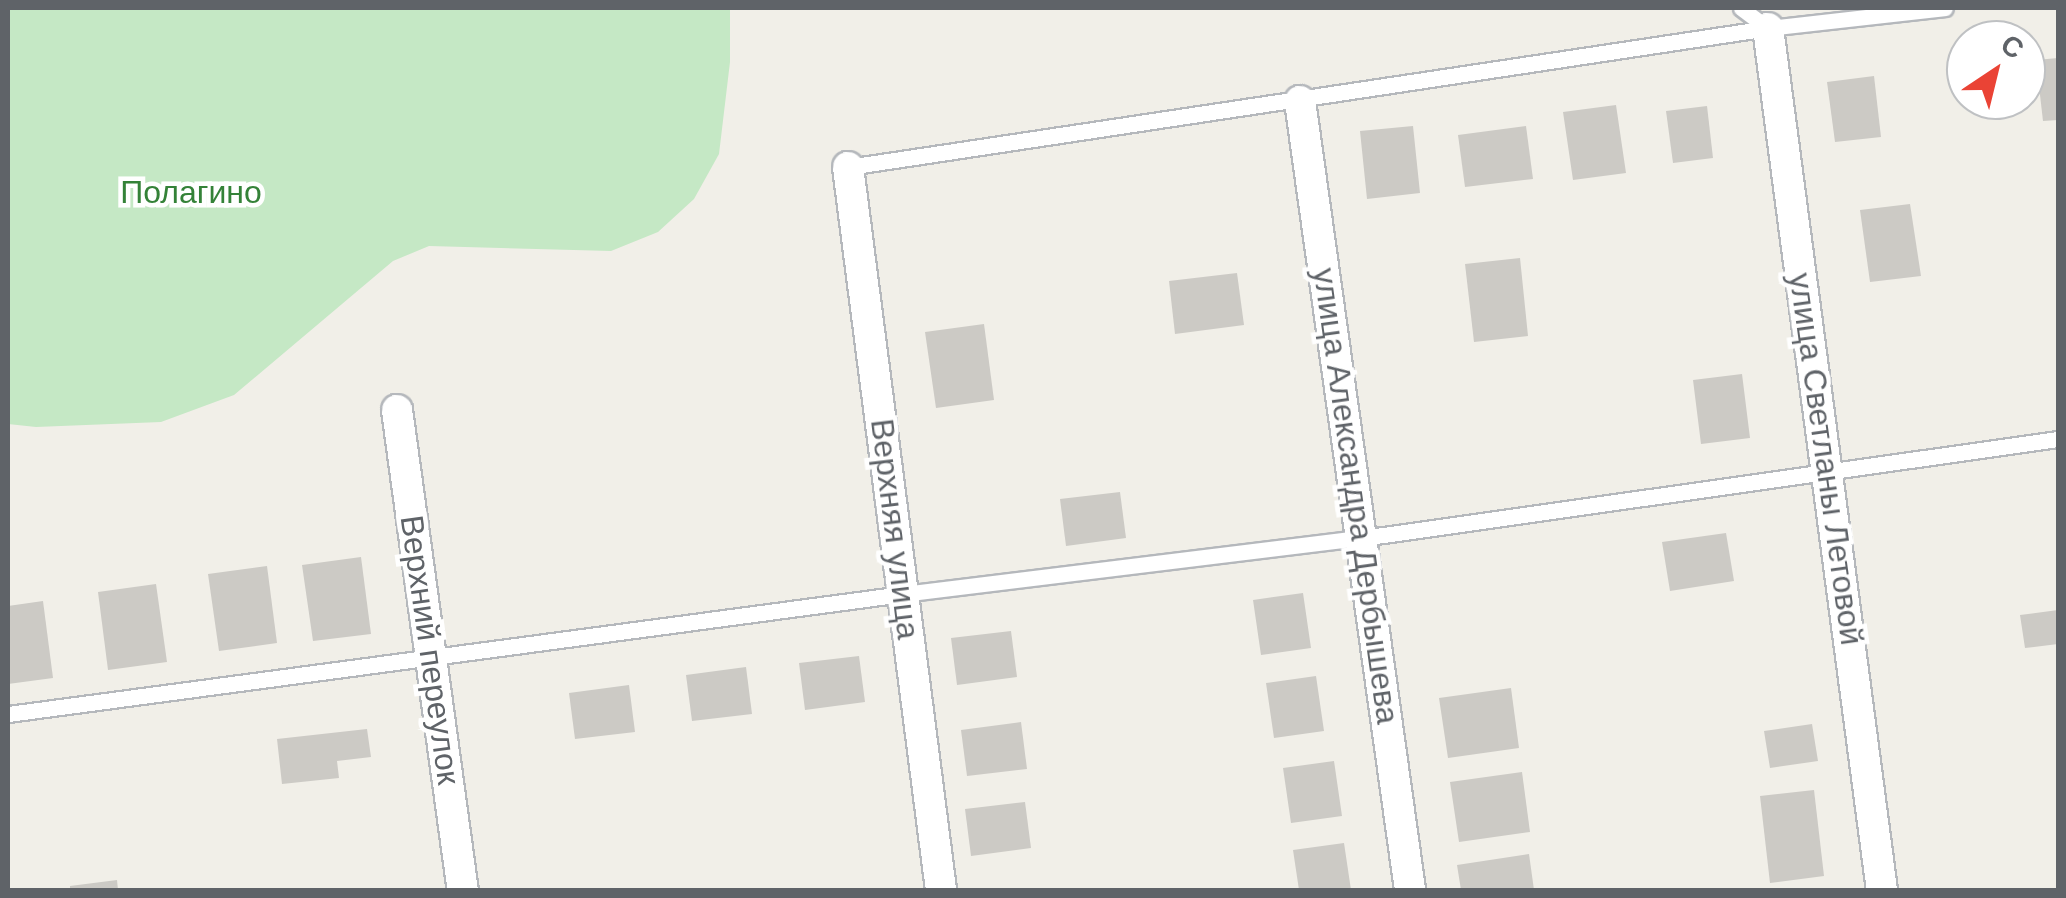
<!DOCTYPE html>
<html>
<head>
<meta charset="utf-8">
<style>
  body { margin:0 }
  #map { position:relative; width:2066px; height:898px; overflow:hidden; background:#f1efe8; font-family:Arial,sans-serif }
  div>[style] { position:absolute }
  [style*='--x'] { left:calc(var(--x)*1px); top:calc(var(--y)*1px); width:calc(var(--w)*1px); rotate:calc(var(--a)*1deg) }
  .green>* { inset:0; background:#c5e8c5 }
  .building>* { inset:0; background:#cccac5 }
  .roads { filter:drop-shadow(2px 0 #b5b8bc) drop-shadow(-2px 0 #b5b8bc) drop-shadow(0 2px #b5b8bc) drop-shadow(0 -2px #b5b8bc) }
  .lane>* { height:15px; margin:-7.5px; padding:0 7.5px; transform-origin:7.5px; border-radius:7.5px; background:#fff }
  .street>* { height:30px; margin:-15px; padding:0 15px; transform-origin:15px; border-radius:15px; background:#fff }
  span { translate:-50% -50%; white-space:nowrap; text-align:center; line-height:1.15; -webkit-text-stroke:9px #fff; paint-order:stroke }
  .park-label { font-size:32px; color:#348238 }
  .street-label { font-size:32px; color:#5f6368 }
  .frame { position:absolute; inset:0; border:10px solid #5f6368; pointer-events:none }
  .north { position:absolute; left:1946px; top:20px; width:100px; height:100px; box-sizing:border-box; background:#fff; border:2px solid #bfc1c3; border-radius:50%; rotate:35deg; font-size:28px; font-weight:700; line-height:40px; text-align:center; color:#5f6368 }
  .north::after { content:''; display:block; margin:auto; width:35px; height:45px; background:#ea4335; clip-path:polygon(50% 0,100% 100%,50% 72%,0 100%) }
</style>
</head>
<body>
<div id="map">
  <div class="green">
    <div style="clip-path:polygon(8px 8px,730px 8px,730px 62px,719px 154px,694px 199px,658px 232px,611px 251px,429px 246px,393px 261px,234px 395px,161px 422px,36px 427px,8px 424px)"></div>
  </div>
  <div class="building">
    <div style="clip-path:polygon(2058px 58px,2058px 120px,2043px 121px,2036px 60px)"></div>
    <div style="clip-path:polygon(1874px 76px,1881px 137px,1835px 142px,1827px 82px)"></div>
    <div style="clip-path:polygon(1616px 105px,1626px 173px,1573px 180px,1563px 112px)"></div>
    <div style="clip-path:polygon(1707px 106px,1713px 158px,1673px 163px,1666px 111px)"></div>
    <div style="clip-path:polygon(1413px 126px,1420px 193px,1367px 199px,1360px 131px)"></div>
    <div style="clip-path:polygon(1526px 126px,1533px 179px,1465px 187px,1458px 135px)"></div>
    <div style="clip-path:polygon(1910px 204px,1921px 276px,1870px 282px,1860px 210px)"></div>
    <div style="clip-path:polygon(1520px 258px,1528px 336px,1474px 342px,1465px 264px)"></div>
    <div style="clip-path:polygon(1237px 273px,1244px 325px,1175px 334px,1169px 281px)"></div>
    <div style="clip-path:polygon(984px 324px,994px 400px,936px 408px,925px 332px)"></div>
    <div style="clip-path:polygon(1742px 374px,1750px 438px,1701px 444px,1693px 380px)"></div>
    <div style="clip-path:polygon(1120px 492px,1126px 538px,1066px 546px,1060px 499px)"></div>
    <div style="clip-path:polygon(1726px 533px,1734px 581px,1670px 591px,1662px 542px)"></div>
    <div style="clip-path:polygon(361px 557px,371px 634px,313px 641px,302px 565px)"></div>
    <div style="clip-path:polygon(267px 566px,277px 643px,219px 651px,208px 574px)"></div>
    <div style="clip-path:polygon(156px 584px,167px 662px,108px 670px,98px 592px)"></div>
    <div style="clip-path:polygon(1303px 593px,1311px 648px,1261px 655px,1253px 600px)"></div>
    <div style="clip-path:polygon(43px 601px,53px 678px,8px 684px,8px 606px)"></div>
    <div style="clip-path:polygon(2058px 610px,2058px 644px,2025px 648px,2020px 615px)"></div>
    <div style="clip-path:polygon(1011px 631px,1017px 677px,957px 685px,951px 638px)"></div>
    <div style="clip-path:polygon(859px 656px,865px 702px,805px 710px,799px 663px)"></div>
    <div style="clip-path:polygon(746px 667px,752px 714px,692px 721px,686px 675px)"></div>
    <div style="clip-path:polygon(1316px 676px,1324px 731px,1274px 738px,1266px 683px)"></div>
    <div style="clip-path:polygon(629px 685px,635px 732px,575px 739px,569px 693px)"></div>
    <div style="clip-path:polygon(1511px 688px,1519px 748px,1448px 758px,1439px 698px)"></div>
    <div style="clip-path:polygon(1021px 722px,1027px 769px,967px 776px,961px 730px)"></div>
    <div style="clip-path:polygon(1812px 724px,1818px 761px,1770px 768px,1764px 731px)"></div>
    <div style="clip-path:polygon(367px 729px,371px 757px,337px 761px,339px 778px,282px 784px,277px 739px)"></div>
    <div style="clip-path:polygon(1334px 761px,1342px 816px,1291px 823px,1283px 768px)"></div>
    <div style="clip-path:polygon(1522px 772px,1530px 832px,1459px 842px,1450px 782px)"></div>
    <div style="clip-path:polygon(1814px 790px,1824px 876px,1770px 883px,1760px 796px)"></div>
    <div style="clip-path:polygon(1025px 802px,1031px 848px,971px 856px,965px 809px)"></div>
    <div style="clip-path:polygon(1344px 843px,1351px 890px,1299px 890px,1293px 850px)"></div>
    <div style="clip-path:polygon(1529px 854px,1534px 890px,1461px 890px,1457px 865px)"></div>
    <div style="clip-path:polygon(117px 880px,118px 890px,70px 890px,70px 886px)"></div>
  </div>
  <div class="roads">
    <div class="lane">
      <div style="--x:1741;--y:8;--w:34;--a:37"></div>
      <div style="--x:848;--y:167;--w:930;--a:-8.59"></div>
      <div style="--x:1768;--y:28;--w:178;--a:-6.4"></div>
      <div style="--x:8;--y:714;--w:903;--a:-7.64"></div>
      <div style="--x:903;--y:594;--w:462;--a:-7"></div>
      <div style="--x:1362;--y:538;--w:703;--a:-8.1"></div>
    </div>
    <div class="street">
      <div style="--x:1768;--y:28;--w:870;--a:82.47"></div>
      <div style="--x:1300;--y:101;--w:797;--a:82.06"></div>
      <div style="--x:848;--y:167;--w:729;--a:82.67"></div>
      <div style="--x:397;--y:410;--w:485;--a:82.2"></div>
    </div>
  </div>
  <div class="park-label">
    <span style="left:191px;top:192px">Полагино</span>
  </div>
  <div class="street-label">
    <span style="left:1826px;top:459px;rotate:82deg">улица Светланы Летовой</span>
    <span style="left:1356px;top:496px;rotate:82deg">улица Александра Дербышева</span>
    <span style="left:895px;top:529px;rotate:83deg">Верхняя улица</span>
    <span style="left:430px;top:650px;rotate:82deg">Верхний переулок</span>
  </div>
  <div class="frame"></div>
  <div class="north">С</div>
</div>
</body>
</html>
